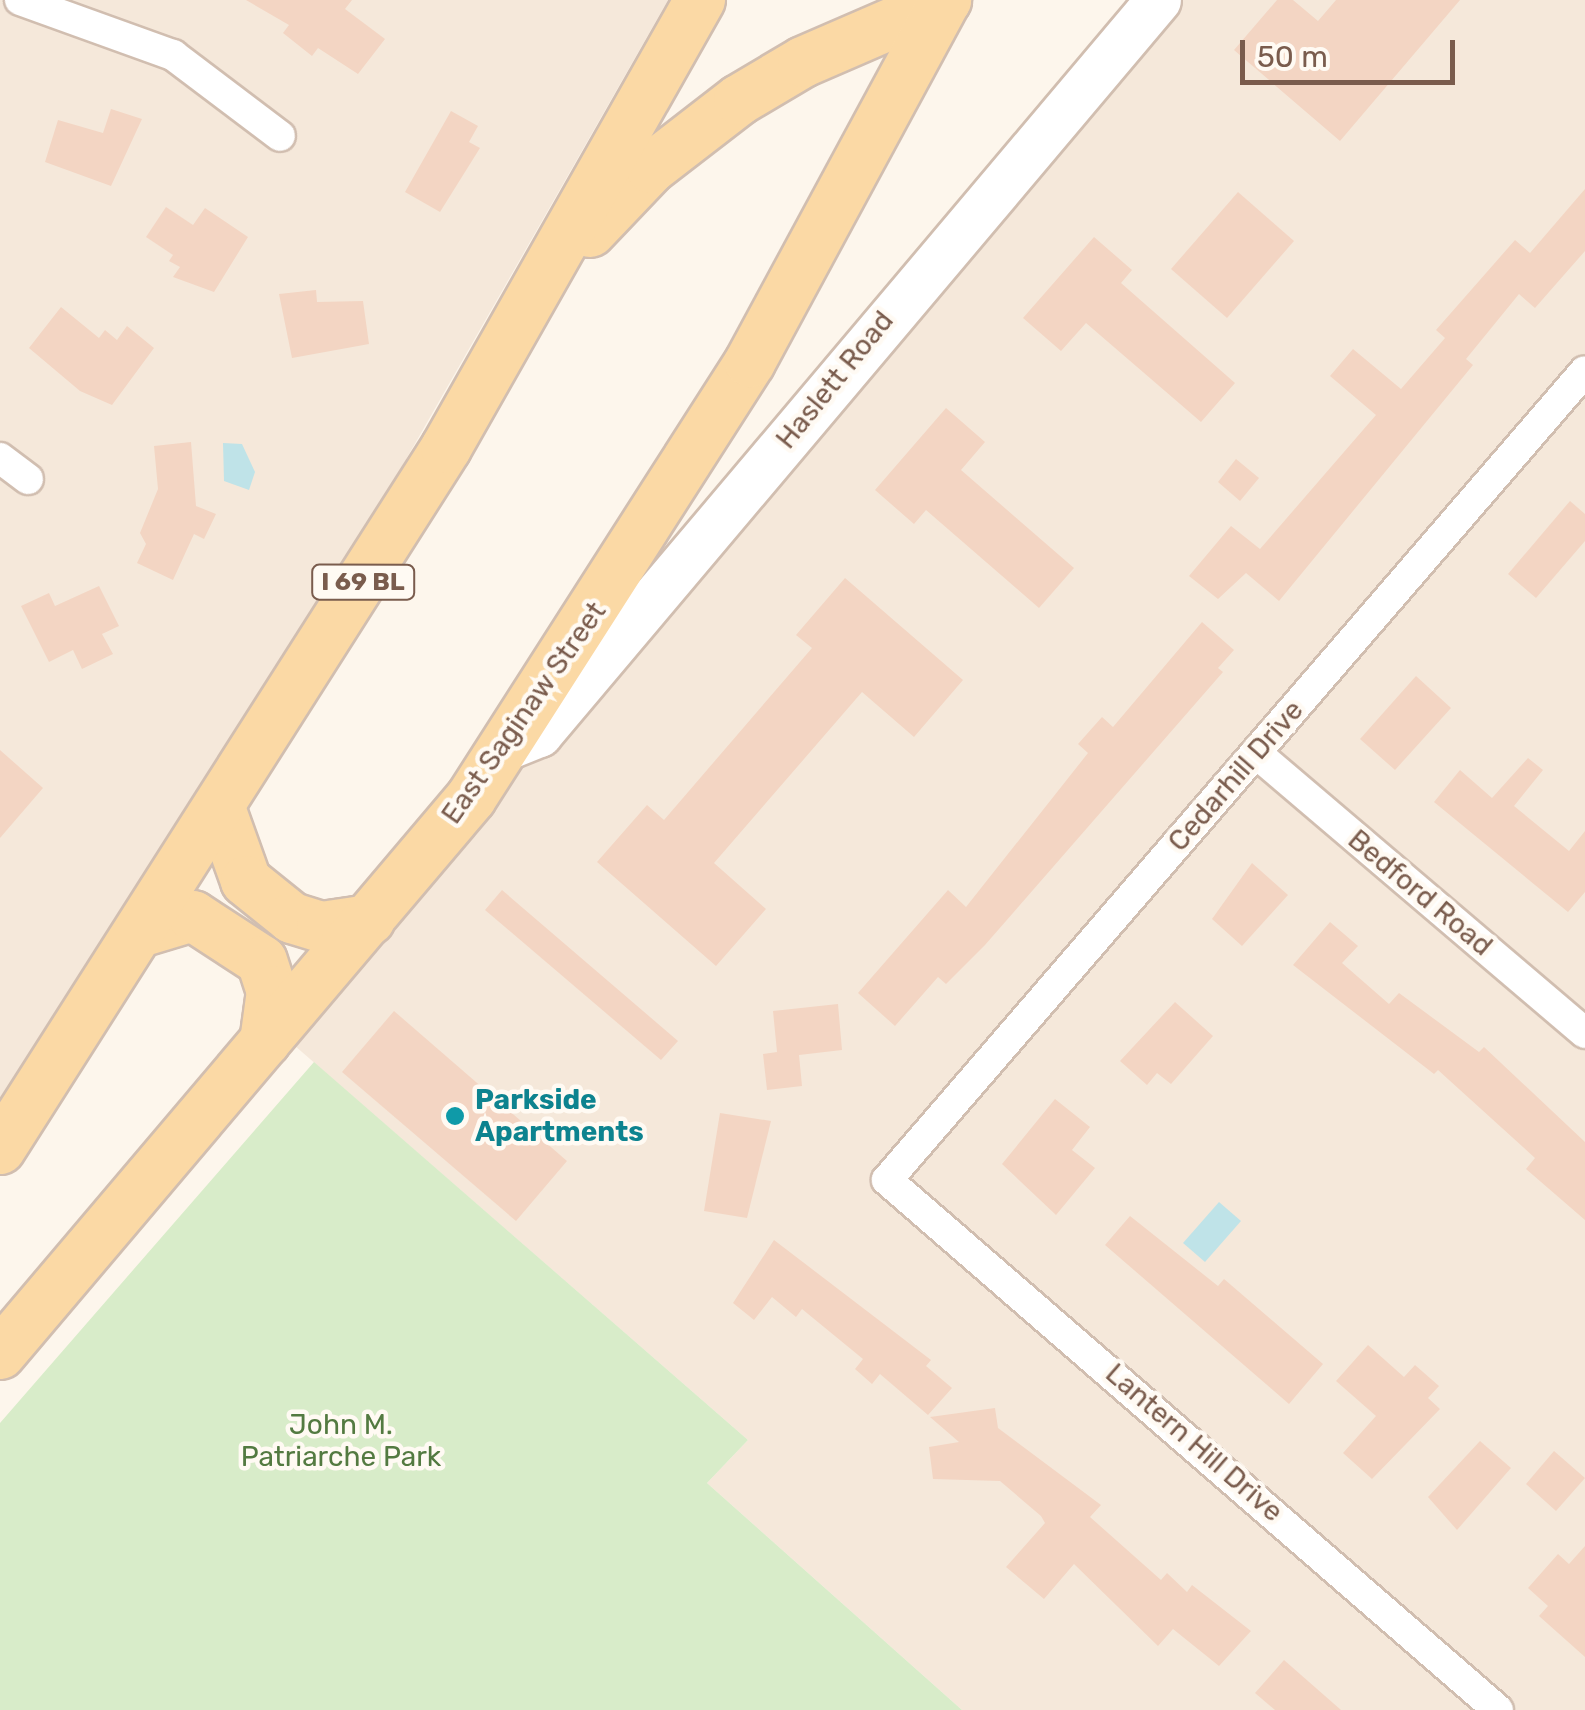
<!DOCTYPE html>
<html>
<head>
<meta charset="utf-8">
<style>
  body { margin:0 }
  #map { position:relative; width:1585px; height:1710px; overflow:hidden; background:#fdf6ec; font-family:Rubik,sans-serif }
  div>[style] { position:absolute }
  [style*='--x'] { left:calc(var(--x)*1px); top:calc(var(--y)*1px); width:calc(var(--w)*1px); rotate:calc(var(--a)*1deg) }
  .residential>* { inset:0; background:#f5e8da }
  .green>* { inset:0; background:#d8ecc9 }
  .water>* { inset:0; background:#bfe3e8 }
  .building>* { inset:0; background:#f3d5c3 }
  .roads { filter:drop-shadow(2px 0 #d1beb0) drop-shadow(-2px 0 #d1beb0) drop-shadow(0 2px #d1beb0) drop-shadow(0 -2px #d1beb0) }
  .minor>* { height:30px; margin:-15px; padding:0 15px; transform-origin:15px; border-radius:15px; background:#fff }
  .secondary>* { height:45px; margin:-22.5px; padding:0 22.5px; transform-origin:22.5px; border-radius:22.5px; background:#fff }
  .primary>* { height:50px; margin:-25px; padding:0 25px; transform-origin:25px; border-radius:25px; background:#fbd9a5 }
  .dots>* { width:28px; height:28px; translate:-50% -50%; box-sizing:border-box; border:5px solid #fffaf3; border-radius:50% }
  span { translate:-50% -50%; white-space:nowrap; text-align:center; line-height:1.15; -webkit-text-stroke:9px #fffaf3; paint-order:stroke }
  .shield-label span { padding:2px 8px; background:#fffaf3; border:2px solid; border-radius:8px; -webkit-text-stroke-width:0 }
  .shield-label { font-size:25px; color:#7a5c4d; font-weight:700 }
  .street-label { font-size:28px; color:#7a5c4d }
  .culture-label { font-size:28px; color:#0d838f; font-weight:700 }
  .left { translate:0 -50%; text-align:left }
  .park-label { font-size:28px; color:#537a41 }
  .scale { position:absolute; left:1240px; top:40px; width:215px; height:45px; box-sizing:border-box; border:5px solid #7a5c4d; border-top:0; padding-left:12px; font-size:30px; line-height:35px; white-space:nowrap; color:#7a5c4d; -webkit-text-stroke:8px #fffaf3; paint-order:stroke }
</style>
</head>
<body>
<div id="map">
  <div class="residential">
    <div style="clip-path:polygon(0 0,668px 0,198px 824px,0 1111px)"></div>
    <div style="clip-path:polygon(1164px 0,1585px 0,1585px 1710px,962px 1710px,707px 1483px,748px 1440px,279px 1032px)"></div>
  </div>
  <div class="green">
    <div style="clip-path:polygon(314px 1062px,748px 1440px,707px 1483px,962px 1710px,0 1710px,0 1423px)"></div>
  </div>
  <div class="water">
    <div style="clip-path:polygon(223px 443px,242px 444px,255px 472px,249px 490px,224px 481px)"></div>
    <div style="clip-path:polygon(1219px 1202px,1241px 1221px,1205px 1262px,1183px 1243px)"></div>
  </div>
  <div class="building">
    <div style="clip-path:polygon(246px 0,352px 0,345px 9px,385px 39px,358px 74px,318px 48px,312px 56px,283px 33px,289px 25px)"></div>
    <div style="clip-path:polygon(1277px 0,1293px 0,1318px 21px,1336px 0,1460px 0,1340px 141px,1234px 50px)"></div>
    <div style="clip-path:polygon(111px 109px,142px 119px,111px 186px,45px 162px,58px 120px,103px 133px)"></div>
    <div style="clip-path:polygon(451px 111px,478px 126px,469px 142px,480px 148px,440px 212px,405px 192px)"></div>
    <div style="clip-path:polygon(1585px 189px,1585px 251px,1535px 308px,1519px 294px,1466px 359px,1473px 365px,1279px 601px,1246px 573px,1218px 599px,1189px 576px,1231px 526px,1260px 549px,1376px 415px,1330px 376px,1353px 349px,1401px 389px,1445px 338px,1436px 330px,1515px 240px,1530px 253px)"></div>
    <div style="clip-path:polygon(1238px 192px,1294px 241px,1227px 318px,1171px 269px)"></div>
    <div style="clip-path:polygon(166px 207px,193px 225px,205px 208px,248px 237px,214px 292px,173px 277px,180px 267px,169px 261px,173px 255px,146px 237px)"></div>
    <div style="clip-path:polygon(1094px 237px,1132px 270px,1121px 283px,1235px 383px,1201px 422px,1086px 323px,1061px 351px,1023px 318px)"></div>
    <div style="clip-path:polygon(316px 290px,317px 302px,363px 301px,369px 344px,292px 358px,279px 294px)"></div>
    <div style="clip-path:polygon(61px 307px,99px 338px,105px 330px,117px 340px,127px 326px,154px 348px,112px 405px,80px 391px,29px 348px)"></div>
    <div style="clip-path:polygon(946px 408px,985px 442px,961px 470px,1074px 568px,1039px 608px,926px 510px,914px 524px,875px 490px)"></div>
    <div style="clip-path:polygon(191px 442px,196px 506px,216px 514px,204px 539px,194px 534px,173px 580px,137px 563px,146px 544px,140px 533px,158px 489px,154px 446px)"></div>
    <div style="clip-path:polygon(1236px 459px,1259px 478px,1240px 501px,1218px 482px)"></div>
    <div style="clip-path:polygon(1570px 501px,1585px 514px,1585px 541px,1536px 598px,1508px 574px)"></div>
    <div style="clip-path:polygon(845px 578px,963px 680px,914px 737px,862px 692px,714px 863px,766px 909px,716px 966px,597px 862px,647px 805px,664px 820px,812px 648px,796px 635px)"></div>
    <div style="clip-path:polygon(99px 586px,119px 626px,102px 634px,113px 654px,82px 669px,73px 650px,49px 662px,21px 606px,49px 593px,55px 606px)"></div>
    <div style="clip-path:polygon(1202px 622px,1234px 650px,1218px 668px,1223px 672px,985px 945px,946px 984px,938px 977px,895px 1026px,858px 993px,948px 890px,966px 907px,1088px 753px,1078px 744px,1102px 717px,1113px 727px)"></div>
    <div style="clip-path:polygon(1416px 676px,1451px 708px,1395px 770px,1360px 739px)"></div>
    <div style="clip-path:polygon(0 750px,43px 788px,0 838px)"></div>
    <div style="clip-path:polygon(1528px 758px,1543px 770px,1514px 806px,1569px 851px,1585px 831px,1585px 892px,1568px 912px,1434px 802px,1460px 770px,1492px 798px)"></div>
    <div style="clip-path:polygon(1252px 863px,1288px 895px,1242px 946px,1212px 919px)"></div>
    <div style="clip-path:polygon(502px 890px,678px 1041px,661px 1060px,485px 910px)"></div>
    <div style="clip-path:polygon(1330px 922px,1358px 946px,1342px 963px,1389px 1004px,1399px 993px,1479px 1052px,1484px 1047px,1585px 1142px,1585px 1220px,1526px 1169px,1535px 1158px,1438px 1070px,1434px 1074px,1293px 965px)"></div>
    <div style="clip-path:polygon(1175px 1002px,1213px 1036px,1171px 1084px,1157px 1073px,1147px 1085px,1120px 1061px)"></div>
    <div style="clip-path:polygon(838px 1004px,842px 1050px,799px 1055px,802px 1086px,767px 1090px,763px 1054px,777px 1052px,773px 1011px)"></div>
    <div style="clip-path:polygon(394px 1011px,567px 1161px,516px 1221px,342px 1072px)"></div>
    <div style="clip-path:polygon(1055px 1099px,1090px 1127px,1072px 1150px,1095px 1168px,1056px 1215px,1002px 1164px)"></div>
    <div style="clip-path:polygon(720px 1113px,771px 1121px,747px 1218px,704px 1211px)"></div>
    <div style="clip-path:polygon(1130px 1216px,1218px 1286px,1224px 1279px,1323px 1364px,1289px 1404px,1105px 1245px)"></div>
    <div style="clip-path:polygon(774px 1240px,931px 1360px,926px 1366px,952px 1388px,928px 1415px,880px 1374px,872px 1384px,855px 1369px,863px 1359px,802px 1309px,796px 1317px,772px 1297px,754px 1320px,733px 1303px)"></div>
    <div style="clip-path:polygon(1368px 1345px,1404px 1377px,1415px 1365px,1439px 1386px,1428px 1398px,1440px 1409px,1372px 1479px,1343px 1453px,1376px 1416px,1336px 1381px)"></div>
    <div style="clip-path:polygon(995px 1408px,998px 1428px,1101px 1505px,1090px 1517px,1161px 1580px,1167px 1573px,1187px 1592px,1192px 1585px,1251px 1631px,1219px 1666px,1173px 1629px,1158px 1646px,1074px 1564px,1044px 1599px,1006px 1567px,1045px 1523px,1041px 1516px,1000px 1481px,933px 1479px,929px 1447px,959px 1442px,930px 1417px)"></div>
    <div style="clip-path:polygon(1480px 1441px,1511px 1468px,1457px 1530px,1428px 1497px)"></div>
    <div style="clip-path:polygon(1554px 1451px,1585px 1478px,1556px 1511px,1526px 1484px)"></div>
    <div style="clip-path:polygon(1585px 1546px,1585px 1657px,1539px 1616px,1548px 1606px,1528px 1588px,1558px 1554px,1569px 1564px)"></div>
    <div style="clip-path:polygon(1284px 1660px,1341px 1710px,1275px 1710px,1255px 1693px)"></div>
  </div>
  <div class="roads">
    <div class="minor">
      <div style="--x:20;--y:0;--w:163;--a:19.8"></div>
      <div style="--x:173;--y:55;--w:134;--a:37.1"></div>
      <div style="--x:0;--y:458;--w:35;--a:37"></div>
      <div style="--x:1256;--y:753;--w:432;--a:40.4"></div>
      <div style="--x:1498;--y:1710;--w:809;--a:-139.06"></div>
      <div style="--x:887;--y:1180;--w:1068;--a:-49.21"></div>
    </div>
    <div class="secondary">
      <div style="--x:504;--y:748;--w:38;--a:-22"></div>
      <div style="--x:539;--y:734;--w:960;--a:-49.86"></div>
    </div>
    <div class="primary">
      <div style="--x:590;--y:232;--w:88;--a:-46.4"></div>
      <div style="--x:651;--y:168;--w:111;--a:-37.7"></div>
      <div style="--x:739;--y:100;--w:74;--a:-30.7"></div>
      <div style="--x:803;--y:62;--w:156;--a:-23.4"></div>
      <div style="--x:221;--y:811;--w:74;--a:70.3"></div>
      <div style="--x:246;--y:881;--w:59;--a:38.8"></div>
      <div style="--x:292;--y:918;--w:31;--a:17"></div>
      <div style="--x:322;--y:927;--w:48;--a:-8.5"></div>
      <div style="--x:143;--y:931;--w:52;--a:-16.7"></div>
      <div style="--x:193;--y:916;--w:82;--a:33.1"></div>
      <div style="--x:262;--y:961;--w:32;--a:72"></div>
      <div style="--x:272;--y:991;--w:51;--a:97.8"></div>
      <div style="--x:0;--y:1149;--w:831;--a:-57.53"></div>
      <div style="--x:446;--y:448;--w:515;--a:-60.45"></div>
      <div style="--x:0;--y:1354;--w:729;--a:-49.73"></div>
      <div style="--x:471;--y:798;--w:518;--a:-57.38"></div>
      <div style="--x:750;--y:362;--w:412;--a:-61.6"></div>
    </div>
  </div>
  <div class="dots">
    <div style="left:455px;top:1116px;background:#0f9aa8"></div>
  </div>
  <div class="shield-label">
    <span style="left:363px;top:582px">I 69 BL</span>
  </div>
  <div class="street-label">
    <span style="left:835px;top:380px;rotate:-51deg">Haslett Road</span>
    <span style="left:524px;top:713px;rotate:-55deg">East Saginaw Street</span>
    <span style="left:1236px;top:776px;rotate:-49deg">Cedarhill Drive</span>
    <span style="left:1420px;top:893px;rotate:40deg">Bedford Road</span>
    <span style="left:1194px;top:1443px;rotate:41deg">Lantern Hill Drive</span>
  </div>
  <div class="culture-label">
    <span class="left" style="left:475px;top:1116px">Parkside<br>Apartments</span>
  </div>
  <div class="park-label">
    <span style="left:341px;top:1441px">John M.<br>Patriarche Park</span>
  </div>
  <div class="scale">50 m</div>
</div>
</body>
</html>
